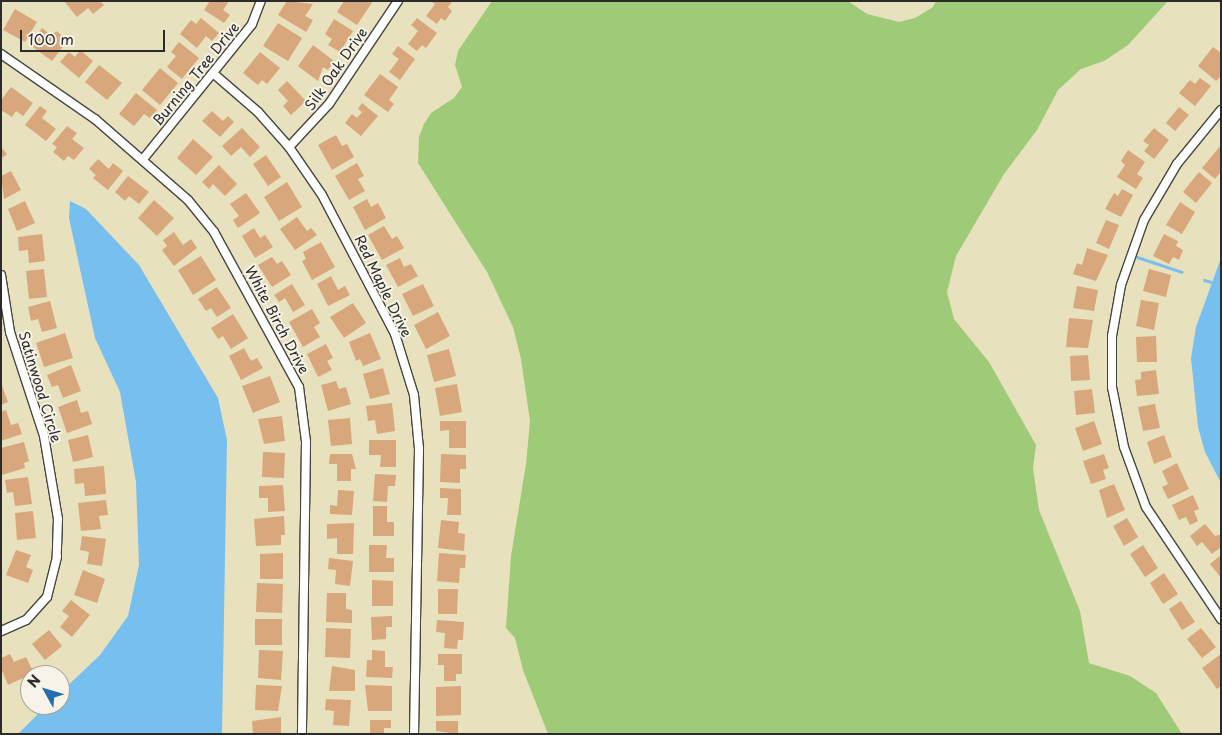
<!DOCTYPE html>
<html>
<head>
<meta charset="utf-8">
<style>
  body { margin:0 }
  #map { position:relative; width:1222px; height:735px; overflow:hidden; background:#e8e1bd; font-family:"Playpen Sans",sans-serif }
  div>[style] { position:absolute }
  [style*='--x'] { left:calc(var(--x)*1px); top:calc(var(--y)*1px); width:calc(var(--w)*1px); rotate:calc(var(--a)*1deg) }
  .green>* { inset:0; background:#9fca77 }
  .water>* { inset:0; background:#77bfef }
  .stream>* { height:3px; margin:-1.5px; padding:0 1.5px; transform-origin:1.5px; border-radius:1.5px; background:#77bfef }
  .building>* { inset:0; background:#d8a77c }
  .roads { filter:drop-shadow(1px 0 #474641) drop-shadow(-1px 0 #474641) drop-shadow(0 1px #474641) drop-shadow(0 -1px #474641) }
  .street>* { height:8px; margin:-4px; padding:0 4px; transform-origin:4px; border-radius:4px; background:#fff }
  span { translate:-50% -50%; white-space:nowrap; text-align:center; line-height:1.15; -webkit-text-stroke:4px #f7f3e8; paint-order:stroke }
  .street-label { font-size:14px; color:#2b2b2b }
  .frame { position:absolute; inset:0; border:2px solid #2b2b2b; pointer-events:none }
  .north { position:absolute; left:20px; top:665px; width:50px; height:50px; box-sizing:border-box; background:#f7f3e8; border:1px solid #a5a39c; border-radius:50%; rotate:309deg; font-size:14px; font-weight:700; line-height:20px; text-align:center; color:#2b2b2b }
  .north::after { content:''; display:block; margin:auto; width:18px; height:22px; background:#1f6fb2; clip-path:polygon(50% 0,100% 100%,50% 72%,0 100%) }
  .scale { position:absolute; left:20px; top:30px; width:145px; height:22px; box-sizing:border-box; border:2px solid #2b2b2b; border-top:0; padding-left:6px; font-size:15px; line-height:18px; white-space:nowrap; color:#2b2b2b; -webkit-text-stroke:4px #f7f3e8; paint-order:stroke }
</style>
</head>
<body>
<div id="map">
  <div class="green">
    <div style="clip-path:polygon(492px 1px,848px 1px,867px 14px,899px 22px,915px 18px,933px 7px,936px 1px,1168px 1px,1128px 45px,1104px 61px,1081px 69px,1058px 90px,1037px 130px,1004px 174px,956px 256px,947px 292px,954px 319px,989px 362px,1036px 445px,1033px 468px,1039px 510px,1080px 611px,1089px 663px,1130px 676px,1156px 693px,1182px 734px,548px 734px,523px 670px,515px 638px,506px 628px,511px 556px,526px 464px,530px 421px,521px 359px,513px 327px,487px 272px,418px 163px,419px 137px,424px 124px,431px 113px,454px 98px,462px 87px,455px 65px,458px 51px)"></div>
  </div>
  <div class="water">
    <div style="clip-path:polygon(70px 201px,86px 209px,139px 265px,218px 398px,227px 440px,222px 734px,18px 734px,47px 705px,60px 705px,60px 693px,100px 655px,128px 616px,139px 565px,136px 482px,120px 392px,95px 338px,69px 218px)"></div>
    <div style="clip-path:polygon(1221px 258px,1221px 483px,1205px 452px,1198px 427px,1191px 358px,1196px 327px)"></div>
  </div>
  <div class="stream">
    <div style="--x:1137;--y:257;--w:47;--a:18.4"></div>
    <div style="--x:1204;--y:280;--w:7;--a:16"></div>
  </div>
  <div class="building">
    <div style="clip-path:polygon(64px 1px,100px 1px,104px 5px,93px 14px,88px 8px,77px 17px)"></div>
    <div style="clip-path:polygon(210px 1px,229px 1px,223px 10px,230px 15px,224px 23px,204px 10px)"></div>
    <div style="clip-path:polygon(287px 1px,313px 4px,305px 16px,313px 20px,306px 32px,278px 15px)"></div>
    <div style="clip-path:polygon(344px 1px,373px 1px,357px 25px,337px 12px)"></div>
    <div style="clip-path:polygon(430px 1px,452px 2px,448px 7px,452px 11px,445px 21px,441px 18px,437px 24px,426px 16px,435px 4px)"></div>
    <div style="clip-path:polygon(15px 9px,37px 22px,25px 42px,3px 30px)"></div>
    <div style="clip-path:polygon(201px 18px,219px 33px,212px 41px,206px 36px,197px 48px,180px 34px,191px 20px,196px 24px)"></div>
    <div style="clip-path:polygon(417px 18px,437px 33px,426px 48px,422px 45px,417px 51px,408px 44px,418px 31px,411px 25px)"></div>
    <div style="clip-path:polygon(334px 19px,353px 31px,340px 52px,328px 45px,332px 39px,325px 34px)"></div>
    <div style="clip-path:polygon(278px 23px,302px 38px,288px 61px,263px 46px)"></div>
    <div style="clip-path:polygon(42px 28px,52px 36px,56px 31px,68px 40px,52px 61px,30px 45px)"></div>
    <div style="clip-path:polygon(179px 42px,199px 58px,182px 79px,167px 67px,176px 56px,171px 52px)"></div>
    <div style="clip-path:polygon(313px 45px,334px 61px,328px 70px,323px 67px,318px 81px,298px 66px)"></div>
    <div style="clip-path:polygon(398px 46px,415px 59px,400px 80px,389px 72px,399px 59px,392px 54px)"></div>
    <div style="clip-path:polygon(1213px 47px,1221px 53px,1221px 76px,1216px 81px,1198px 66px)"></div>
    <div style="clip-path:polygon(80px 50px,93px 61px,79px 78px,60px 62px,69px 52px,75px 57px)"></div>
    <div style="clip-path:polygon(260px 52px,280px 68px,267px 84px,262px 80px,258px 85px,243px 73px)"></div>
    <div style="clip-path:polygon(99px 65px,122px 83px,107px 100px,85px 82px)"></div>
    <div style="clip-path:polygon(160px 68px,178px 83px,160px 105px,142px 90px)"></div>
    <div style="clip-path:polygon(380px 74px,398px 87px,389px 100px,394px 104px,388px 112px,364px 95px)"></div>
    <div style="clip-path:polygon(1200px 78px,1211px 86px,1195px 106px,1179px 93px,1190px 80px,1195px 84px)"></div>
    <div style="clip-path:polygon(287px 81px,306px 101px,291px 115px,283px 106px,288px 101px,278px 90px)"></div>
    <div style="clip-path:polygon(11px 87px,33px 103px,23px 116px,16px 111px,12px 117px,1px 110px,1px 100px)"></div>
    <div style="clip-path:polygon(136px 93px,157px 110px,150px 118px,144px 114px,134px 126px,119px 114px)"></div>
    <div style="clip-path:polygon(362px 103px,378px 116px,361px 136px,345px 123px,352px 114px,357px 118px,362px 112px,358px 109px)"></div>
    <div style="clip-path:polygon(40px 106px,47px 111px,42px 118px,56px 129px,46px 141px,25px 125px)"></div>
    <div style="clip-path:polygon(1179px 107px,1189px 115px,1175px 131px,1166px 123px)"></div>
    <div style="clip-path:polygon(212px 111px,223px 121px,228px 116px,234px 122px,220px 137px,202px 121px)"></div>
    <div style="clip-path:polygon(67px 126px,77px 133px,72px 139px,84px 148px,74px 160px,68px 156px,64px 161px,53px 152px,57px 147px,52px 144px)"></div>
    <div style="clip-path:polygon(242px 128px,260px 147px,250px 157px,241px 147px,231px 156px,222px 146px)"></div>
    <div style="clip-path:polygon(1154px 128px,1169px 140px,1154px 159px,1144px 151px,1149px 145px,1143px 141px)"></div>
    <div style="clip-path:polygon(336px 135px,342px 146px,347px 144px,354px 157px,332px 170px,318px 145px)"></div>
    <div style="clip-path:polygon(193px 139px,213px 157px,196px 175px,177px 158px)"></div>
    <div style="clip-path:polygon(1221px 145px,1221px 172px,1215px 179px,1202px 168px)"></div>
    <div style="clip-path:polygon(1px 147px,7px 154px,1px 159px)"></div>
    <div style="clip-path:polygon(1128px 150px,1145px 162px,1137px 174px,1143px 178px,1136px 189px,1117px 177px,1125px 165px,1121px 161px)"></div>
    <div style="clip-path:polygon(266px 155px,281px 177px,268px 186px,253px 164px)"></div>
    <div style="clip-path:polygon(98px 159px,109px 169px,113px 163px,123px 171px,108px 190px,93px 178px,96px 175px,89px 169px)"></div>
    <div style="clip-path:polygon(357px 163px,364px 176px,358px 179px,365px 191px,349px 200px,335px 176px)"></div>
    <div style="clip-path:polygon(219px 165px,237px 184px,225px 196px,213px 184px,209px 189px,202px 182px)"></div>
    <div style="clip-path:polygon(11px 171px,21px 190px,4px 199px,1px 176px)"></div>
    <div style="clip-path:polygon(1199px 172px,1212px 183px,1196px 203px,1183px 192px)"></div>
    <div style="clip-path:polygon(128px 176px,149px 192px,139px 204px,129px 196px,125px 201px,115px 192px)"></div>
    <div style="clip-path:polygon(287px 182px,302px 207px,279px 221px,264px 197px)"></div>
    <div style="clip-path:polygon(1122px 189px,1133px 195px,1121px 217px,1105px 209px,1114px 193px,1118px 196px)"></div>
    <div style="clip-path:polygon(246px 193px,260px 213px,238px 228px,233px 220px,239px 216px,230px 204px)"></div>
    <div style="clip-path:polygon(367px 199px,371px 207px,378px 203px,386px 218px,365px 230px,353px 207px)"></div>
    <div style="clip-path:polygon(154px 200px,174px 218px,157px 236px,138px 218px)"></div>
    <div style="clip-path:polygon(25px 201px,35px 223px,17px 231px,8px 209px)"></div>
    <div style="clip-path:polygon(1180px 202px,1195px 212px,1182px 234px,1166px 225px)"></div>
    <div style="clip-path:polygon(297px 217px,307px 231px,311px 228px,317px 235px,295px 250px,280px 229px)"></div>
    <div style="clip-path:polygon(1106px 220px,1119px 225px,1109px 249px,1096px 243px)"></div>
    <div style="clip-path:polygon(384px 226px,392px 239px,397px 236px,404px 248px,382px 260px,368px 235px)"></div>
    <div style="clip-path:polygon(254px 228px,260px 238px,265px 235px,273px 247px,255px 258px,242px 236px)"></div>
    <div style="clip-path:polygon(174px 232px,183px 245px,191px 239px,197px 248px,174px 266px,162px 250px,167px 246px,163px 240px)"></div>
    <div style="clip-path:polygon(42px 234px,45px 261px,29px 263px,28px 250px,19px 251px,18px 237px)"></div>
    <div style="clip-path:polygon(1164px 234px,1178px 241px,1176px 246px,1183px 250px,1179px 260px,1173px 257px,1169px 264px,1153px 256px)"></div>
    <div style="clip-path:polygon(321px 242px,335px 267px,312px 280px,302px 261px,306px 259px,303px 252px)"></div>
    <div style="clip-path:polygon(1087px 248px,1108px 255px,1096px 281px,1073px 274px,1077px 263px,1082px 265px)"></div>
    <div style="clip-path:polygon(201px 256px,216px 280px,193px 295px,178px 270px)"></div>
    <div style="clip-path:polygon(272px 257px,277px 264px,282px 261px,291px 275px,272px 287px,258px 265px)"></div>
    <div style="clip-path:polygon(400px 258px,404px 267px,411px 264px,418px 276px,398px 287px,386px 265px)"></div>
    <div style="clip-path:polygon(44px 269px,47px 297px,29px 299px,26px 271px)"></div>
    <div style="clip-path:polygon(1149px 269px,1171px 275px,1166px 297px,1143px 291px)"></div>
    <div style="clip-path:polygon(331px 276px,338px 290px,345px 286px,350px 295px,328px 306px,317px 284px)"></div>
    <div style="clip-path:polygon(292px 284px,305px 305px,293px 312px,285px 298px,279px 302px,274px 295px)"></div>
    <div style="clip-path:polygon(423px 284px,434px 306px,413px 316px,402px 294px)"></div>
    <div style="clip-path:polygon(1077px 286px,1098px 290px,1094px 311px,1073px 308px)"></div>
    <div style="clip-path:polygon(217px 287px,231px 308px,217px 317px,211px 308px,206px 311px,198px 299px)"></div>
    <div style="clip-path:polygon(1141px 300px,1159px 303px,1154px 330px,1136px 326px)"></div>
    <div style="clip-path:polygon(50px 301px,57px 328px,42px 332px,38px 319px,31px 321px,28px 307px)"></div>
    <div style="clip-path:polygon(353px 303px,366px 323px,344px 338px,330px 317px)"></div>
    <div style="clip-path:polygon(312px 309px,320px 323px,314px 327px,320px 337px,303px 347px,289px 322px)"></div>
    <div style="clip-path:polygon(438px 312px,450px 336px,426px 349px,414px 325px)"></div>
    <div style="clip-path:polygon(233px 314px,248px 338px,231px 349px,223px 336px,218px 339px,211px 328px)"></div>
    <div style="clip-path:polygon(1069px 318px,1093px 320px,1088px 348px,1066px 347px)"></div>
    <div style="clip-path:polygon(65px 333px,73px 358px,44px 367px,36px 343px)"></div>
    <div style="clip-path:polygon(370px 333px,381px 359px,363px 366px,360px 359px,356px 361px,349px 342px)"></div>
    <div style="clip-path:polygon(1156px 336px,1157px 362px,1137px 362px,1136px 337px)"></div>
    <div style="clip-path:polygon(326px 344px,333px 358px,327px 361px,332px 370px,318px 377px,307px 354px)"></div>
    <div style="clip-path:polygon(244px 348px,251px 361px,257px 358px,263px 368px,241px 380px,229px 356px)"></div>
    <div style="clip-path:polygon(449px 349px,456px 376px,434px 382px,427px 355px)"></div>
    <div style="clip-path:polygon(1088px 355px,1090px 380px,1071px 381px,1070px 356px)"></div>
    <div style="clip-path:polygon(71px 365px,81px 391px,63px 398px,58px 385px,52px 387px,47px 375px)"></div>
    <div style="clip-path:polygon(383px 368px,390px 394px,370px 399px,363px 374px)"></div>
    <div style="clip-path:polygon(1156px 370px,1159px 394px,1137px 396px,1135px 380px,1141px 379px,1141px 372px)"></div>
    <div style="clip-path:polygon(270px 376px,280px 402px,253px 413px,242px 386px)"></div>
    <div style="clip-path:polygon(336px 381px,339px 389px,346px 387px,351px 404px,328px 411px,321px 385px)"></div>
    <div style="clip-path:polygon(1px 383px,8px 402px,1px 405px)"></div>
    <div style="clip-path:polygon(457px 384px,462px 412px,440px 416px,435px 388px)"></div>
    <div style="clip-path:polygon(1092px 389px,1095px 413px,1076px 415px,1074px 391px)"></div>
    <div style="clip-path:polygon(77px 400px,81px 413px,88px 411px,92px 424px,67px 433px,58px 407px)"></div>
    <div style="clip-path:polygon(392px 403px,395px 431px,377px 434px,375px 420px,368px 421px,366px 406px)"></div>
    <div style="clip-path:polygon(1155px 404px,1160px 428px,1143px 431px,1138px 407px)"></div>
    <div style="clip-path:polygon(6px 410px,11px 425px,18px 423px,22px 434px,1px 441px,1px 412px)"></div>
    <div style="clip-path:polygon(282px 416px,285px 441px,264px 444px,258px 419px)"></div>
    <div style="clip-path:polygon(350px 418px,352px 444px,331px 446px,328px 420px)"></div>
    <div style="clip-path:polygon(440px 421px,466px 421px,466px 448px,449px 448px,449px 430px,440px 431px)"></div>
    <div style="clip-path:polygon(1094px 421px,1102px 444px,1083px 451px,1075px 428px)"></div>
    <div style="clip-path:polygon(88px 435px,93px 457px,73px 462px,68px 440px)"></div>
    <div style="clip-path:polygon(1164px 435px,1172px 457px,1154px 464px,1147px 442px)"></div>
    <div style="clip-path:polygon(369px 440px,396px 440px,396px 467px,380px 467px,381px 455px,369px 455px)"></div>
    <div style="clip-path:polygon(24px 442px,29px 461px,24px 463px,25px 468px,2px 475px,1px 448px)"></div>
    <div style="clip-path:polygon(263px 452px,285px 453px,284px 478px,262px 477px)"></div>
    <div style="clip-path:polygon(330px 454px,352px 454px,356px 469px,351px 469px,351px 481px,337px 481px,337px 464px,329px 464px)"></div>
    <div style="clip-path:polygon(441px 454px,466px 455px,466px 469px,460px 469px,460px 483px,440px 482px)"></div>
    <div style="clip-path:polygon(1104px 454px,1109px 468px,1103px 470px,1106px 479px,1091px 484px,1083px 461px)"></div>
    <div style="clip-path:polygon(1177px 463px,1189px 489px,1168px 499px,1162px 487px,1168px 484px,1162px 471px)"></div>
    <div style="clip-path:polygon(104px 466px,106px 494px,85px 496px,84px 483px,75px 484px,74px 469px)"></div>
    <div style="clip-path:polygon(375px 474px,396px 475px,395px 486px,388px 486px,387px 502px,373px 501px)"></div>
    <div style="clip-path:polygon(28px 477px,32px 504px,15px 506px,13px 492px,7px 493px,5px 480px)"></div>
    <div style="clip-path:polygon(1114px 484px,1125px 510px,1107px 518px,1099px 490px)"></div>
    <div style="clip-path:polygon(283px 485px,285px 511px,268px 512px,268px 498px,259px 498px,259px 486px)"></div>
    <div style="clip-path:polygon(440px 488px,461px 489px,461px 515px,447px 515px,448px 498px,440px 498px)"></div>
    <div style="clip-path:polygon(338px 490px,354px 491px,352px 515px,330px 514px,330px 505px,337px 506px)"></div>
    <div style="clip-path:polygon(1193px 495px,1199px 509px,1194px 511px,1198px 521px,1190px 525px,1186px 517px,1179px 520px,1172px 505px)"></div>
    <div style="clip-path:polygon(106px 500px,108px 515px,99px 516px,101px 529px,81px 531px,78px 503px)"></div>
    <div style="clip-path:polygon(373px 506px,387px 506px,387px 522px,394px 522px,394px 536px,373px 536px)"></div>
    <div style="clip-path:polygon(33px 511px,36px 538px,17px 540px,15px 513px)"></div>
    <div style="clip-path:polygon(284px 516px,285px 535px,281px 535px,281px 545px,256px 546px,254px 519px)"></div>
    <div style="clip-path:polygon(1127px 518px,1138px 537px,1124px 546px,1113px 526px)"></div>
    <div style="clip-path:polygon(441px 520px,459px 522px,458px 533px,465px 534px,464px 551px,438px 548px)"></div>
    <div style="clip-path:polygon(354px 523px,353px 554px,337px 554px,337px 538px,327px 539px,327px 524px)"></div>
    <div style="clip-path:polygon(1205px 524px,1215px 536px,1221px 534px,1221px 547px,1212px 554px,1202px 542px,1197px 546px,1190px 536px)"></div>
    <div style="clip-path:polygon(82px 536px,106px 539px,102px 566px,87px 564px,89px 552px,80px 550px)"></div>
    <div style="clip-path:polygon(369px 545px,387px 545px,386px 558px,394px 558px,394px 572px,369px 572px)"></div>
    <div style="clip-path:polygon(1143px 545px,1158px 568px,1145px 577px,1130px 554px)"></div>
    <div style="clip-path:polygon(16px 550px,31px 555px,26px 567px,33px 570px,28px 583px,6px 575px)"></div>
    <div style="clip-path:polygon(283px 553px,283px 579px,260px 579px,260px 554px)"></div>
    <div style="clip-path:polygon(439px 553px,466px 555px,465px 568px,460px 568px,459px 583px,437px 581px)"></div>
    <div style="clip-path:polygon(1221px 555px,1221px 578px,1210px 564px)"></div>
    <div style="clip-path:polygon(329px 558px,353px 561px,350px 586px,335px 584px,336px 570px,328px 569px)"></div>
    <div style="clip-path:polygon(83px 570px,105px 579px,97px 603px,74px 595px)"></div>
    <div style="clip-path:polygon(1164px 573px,1178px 594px,1163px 604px,1150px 583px)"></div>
    <div style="clip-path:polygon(372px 580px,393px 581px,393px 606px,372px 606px)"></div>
    <div style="clip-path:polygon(257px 583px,283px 584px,282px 613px,256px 612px)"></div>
    <div style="clip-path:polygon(438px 589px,458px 589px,457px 614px,438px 614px)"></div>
    <div style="clip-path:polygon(327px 593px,346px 593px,346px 609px,352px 610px,352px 623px,326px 622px)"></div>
    <div style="clip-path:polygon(71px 600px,90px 615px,72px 637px,60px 627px,69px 616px,62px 611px)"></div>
    <div style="clip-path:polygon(1181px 601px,1195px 622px,1182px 630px,1169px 609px)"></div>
    <div style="clip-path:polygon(392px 616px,392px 627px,386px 627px,386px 639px,372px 640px,371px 617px)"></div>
    <div style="clip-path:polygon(255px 619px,282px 619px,282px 645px,255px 645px)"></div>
    <div style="clip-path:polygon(437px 620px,464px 622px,463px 640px,458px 640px,457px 649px,444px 648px,445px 633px,436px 632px)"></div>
    <div style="clip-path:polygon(326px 628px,351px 629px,350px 658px,325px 657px)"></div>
    <div style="clip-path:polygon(1201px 628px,1216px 647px,1202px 658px,1187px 639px)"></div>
    <div style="clip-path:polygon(49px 630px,62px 646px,45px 660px,32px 644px)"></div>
    <div style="clip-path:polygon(259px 650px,283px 651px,281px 680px,258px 678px)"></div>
    <div style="clip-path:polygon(372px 650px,385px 651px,385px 667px,393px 667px,392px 678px,366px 677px,367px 660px,372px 660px)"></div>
    <div style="clip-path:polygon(10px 654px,14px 662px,26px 657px,34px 673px,8px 685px,1px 668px,1px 658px)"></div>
    <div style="clip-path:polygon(438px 654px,462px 654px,462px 674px,456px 674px,456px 681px,444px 681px,444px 665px,438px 665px)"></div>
    <div style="clip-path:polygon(1221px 654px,1221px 686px,1217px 689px,1202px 668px)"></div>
    <div style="clip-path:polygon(332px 666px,355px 670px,355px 691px,329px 691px)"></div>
    <div style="clip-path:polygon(256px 685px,282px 686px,278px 711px,255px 710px)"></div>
    <div style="clip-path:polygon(365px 685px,392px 686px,392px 711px,368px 711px)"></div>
    <div style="clip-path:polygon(461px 686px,461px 715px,436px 716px,436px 687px)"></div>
    <div style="clip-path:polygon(326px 699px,351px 700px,349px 726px,333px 725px,334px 711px,325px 710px)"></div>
    <div style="clip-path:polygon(281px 717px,281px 734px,253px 734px,252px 721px)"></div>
    <div style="clip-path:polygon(370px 720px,391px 720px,391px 728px,384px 728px,384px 734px,370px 734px)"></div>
    <div style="clip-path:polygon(436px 721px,458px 721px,458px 734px,436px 731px)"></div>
  </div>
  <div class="roads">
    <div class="street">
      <div style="--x:1;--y:54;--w:114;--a:34.7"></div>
      <div style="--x:95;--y:119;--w:123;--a:41.1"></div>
      <div style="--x:188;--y:200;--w:41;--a:50.9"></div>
      <div style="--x:214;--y:232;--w:177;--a:61.3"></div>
      <div style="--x:299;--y:387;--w:55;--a:82.7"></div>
      <div style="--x:306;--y:442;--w:292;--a:90.8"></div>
      <div style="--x:214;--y:74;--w:58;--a:40.8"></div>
      <div style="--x:258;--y:112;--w:47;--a:48.5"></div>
      <div style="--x:289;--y:147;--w:58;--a:55.5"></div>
      <div style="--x:322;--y:195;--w:157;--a:62.3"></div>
      <div style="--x:395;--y:334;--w:64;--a:72.7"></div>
      <div style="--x:414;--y:395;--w:54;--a:84.7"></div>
      <div style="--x:419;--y:449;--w:285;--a:91"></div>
      <div style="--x:1221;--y:110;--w:70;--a:129.2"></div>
      <div style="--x:1177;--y:164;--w:65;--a:120.5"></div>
      <div style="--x:1144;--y:220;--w:69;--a:109.5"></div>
      <div style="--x:1121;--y:285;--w:52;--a:100"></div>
      <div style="--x:1112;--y:336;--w:51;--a:90"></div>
      <div style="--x:1112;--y:387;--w:61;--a:78.7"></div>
      <div style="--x:1124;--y:447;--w:64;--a:69.9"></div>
      <div style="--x:1146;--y:507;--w:135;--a:56.2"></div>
      <div style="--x:289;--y:147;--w:59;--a:-47.1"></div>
      <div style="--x:329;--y:104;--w:124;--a:-56.2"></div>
      <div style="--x:144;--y:158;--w:172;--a:-51.1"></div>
      <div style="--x:252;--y:24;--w:25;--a:-69"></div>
      <div style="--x:1;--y:275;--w:58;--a:81"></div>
      <div style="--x:10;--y:332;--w:109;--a:71.9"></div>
      <div style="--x:44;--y:436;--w:84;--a:80.4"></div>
      <div style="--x:58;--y:519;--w:38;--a:92"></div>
      <div style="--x:57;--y:557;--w:41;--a:104"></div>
      <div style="--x:47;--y:597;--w:31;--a:132"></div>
      <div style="--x:26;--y:620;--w:27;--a:156"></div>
    </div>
  </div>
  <div class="street-label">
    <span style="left:336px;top:69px;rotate:-55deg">Silk Oak Drive</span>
    <span style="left:196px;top:74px;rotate:-51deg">Burning Tree Drive</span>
    <span style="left:383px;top:286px;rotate:64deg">Red Maple Drive</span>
    <span style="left:277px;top:320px;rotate:62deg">White Birch Drive</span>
    <span style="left:40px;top:387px;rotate:73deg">Satinwood Circle</span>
  </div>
  <div class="frame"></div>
  <div class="north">N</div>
  <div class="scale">100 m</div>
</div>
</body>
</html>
